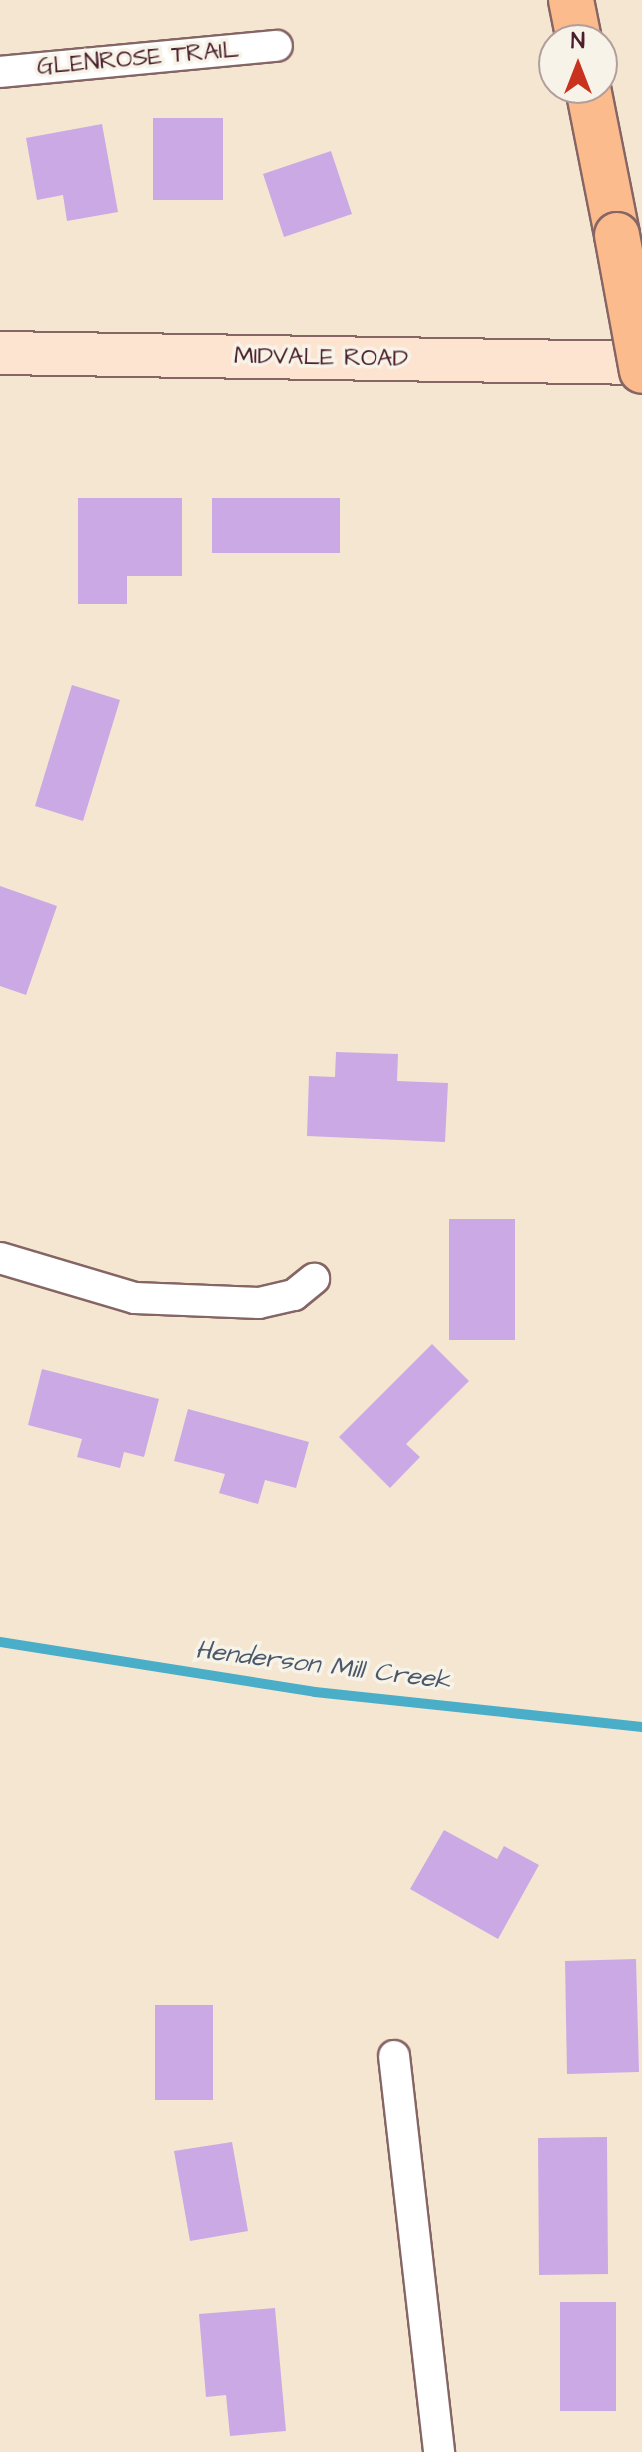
<!DOCTYPE html>
<html>
<head>
<meta charset="utf-8">
<style>
  body { margin:0 }
  #map { position:relative; width:642px; height:2452px; overflow:hidden; background:#f5e6d1; font-family:"Architects Daughter",sans-serif }
  div>[style] { position:absolute }
  [style*='--x'] { left:calc(var(--x)*1px); top:calc(var(--y)*1px); width:calc(var(--w)*1px); rotate:calc(var(--a)*1deg) }
  .stream>* { height:10px; margin:-5px; padding:0 5px; transform-origin:5px; border-radius:5px; background:#4aaec9 }
  .building>* { inset:0; background:#cba9e5 }
  .roads { filter:drop-shadow(2px 0 #866565) drop-shadow(-2px 0 #866565) drop-shadow(0 2px #866565) drop-shadow(0 -2px #866565) }
  .street>* { height:30px; margin:-15px; padding:0 15px; transform-origin:15px; border-radius:15px; background:#fff }
  .secondary>* { height:42px; margin:-21px; padding:0 21px; transform-origin:21px; border-radius:21px; background:#fde4d1 }
  .highway>* { height:44px; margin:-22px; padding:0 22px; transform-origin:22px; border-radius:22px; background:#fbbb8d }
  .bridges { filter:drop-shadow(2px 0 #866565) drop-shadow(-2px 0 #866565) drop-shadow(0 2px #866565) drop-shadow(0 -2px #866565) }
  .highway-bridge>* { height:44px; margin:-22px; padding:0 22px; transform-origin:22px; border-radius:22px; background:#fbbb8d }
  span { translate:-50% -50%; white-space:nowrap; text-align:center; line-height:1.15; -webkit-text-stroke:7px #f7f3e8; paint-order:stroke }
  .street-label { font-size:24px; color:#4a1f2b }
  .water-label { font-size:26px; color:#4a586a; font-style:italic }
  .north { position:absolute; left:538px; top:24px; width:80px; height:80px; box-sizing:border-box; background:#f7f3e8; border:2px solid #b29e9c; border-radius:50%; rotate:0deg; font-size:22px; font-weight:700; line-height:32px; text-align:center; color:#4a1f2b }
  .north::after { content:''; display:block; margin:auto; width:28px; height:36px; background:#c8321e; clip-path:polygon(50% 0,100% 100%,50% 72%,0 100%) }
</style>
</head>
<body>
<div id="map">
  <div class="stream">
    <div style="--x:0;--y:1642;--w:319;--a:9"></div>
    <div style="--x:315;--y:1692;--w:329;--a:6.1"></div>
  </div>
  <div class="building">
    <div style="clip-path:polygon(153px 118px,223px 118px,223px 200px,153px 200px)"></div>
    <div style="clip-path:polygon(102px 124px,118px 212px,67px 221px,63px 195px,37px 200px,26px 138px)"></div>
    <div style="clip-path:polygon(331px 151px,352px 214px,284px 237px,263px 174px)"></div>
    <div style="clip-path:polygon(78px 498px,182px 498px,182px 576px,127px 576px,127px 604px,78px 604px)"></div>
    <div style="clip-path:polygon(212px 498px,340px 498px,340px 553px,212px 553px)"></div>
    <div style="clip-path:polygon(72px 685px,120px 700px,83px 821px,35px 806px)"></div>
    <div style="clip-path:polygon(0 886px,57px 906px,26px 995px,0 986px)"></div>
    <div style="clip-path:polygon(336px 1052px,398px 1054px,397px 1081px,448px 1083px,445px 1142px,307px 1136px,309px 1076px,335px 1077px)"></div>
    <div style="clip-path:polygon(449px 1219px,515px 1219px,515px 1340px,449px 1340px)"></div>
    <div style="clip-path:polygon(432px 1344px,469px 1381px,406px 1444px,420px 1457px,390px 1488px,339px 1437px)"></div>
    <div style="clip-path:polygon(42px 1369px,159px 1399px,144px 1457px,124px 1452px,120px 1468px,77px 1457px,82px 1439px,28px 1425px)"></div>
    <div style="clip-path:polygon(188px 1409px,309px 1442px,296px 1488px,265px 1480px,258px 1504px,219px 1493px,225px 1474px,174px 1461px)"></div>
    <div style="clip-path:polygon(444px 1830px,497px 1859px,504px 1846px,539px 1865px,498px 1939px,410px 1889px)"></div>
    <div style="clip-path:polygon(636px 1959px,639px 2072px,567px 2074px,565px 1961px)"></div>
    <div style="clip-path:polygon(155px 2005px,213px 2005px,213px 2100px,155px 2100px)"></div>
    <div style="clip-path:polygon(607px 2137px,608px 2274px,539px 2275px,538px 2138px)"></div>
    <div style="clip-path:polygon(232px 2142px,248px 2231px,190px 2241px,174px 2151px)"></div>
    <div style="clip-path:polygon(560px 2302px,616px 2302px,616px 2411px,560px 2411px)"></div>
    <div style="clip-path:polygon(275px 2308px,286px 2431px,230px 2436px,226px 2395px,206px 2397px,199px 2314px)"></div>
  </div>
  <div class="roads">
    <div class="street">
      <div style="--x:0;--y:72;--w:278;--a:-5.4"></div>
      <div style="--x:0;--y:1258;--w:141;--a:16.5"></div>
      <div style="--x:135;--y:1298;--w:124;--a:2.3"></div>
      <div style="--x:259;--y:1303;--w:36;--a:-13"></div>
      <div style="--x:294;--y:1295;--w:26;--a:-39"></div>
      <div style="--x:394;--y:2056;--w:399;--a:83.5"></div>
    </div>
    <div class="secondary">
      <div style="--x:0;--y:353;--w:642;--a:0.89"></div>
    </div>
    <div class="highway">
      <div style="--x:571;--y:0;--w:41;--a:78.7"></div>
      <div style="--x:588;--y:88;--w:150;--a:78.8"></div>
    </div>
  </div>
  <div class="bridges">
    <div class="highway-bridge">
      <div style="--x:617;--y:235;--w:138;--a:79.6"></div>
    </div>
  </div>
  <div class="street-label">
    <span style="left:138px;top:59px;rotate:-5deg">GLENROSE TRAIL</span>
    <span style="left:321px;top:358px;rotate:1deg">MIDVALE ROAD</span>
  </div>
  <div class="water-label">
    <span style="left:323px;top:1666px;rotate:7deg">Henderson Mill Creek</span>
  </div>
  <div class="north">N</div>
</div>
</body>
</html>
